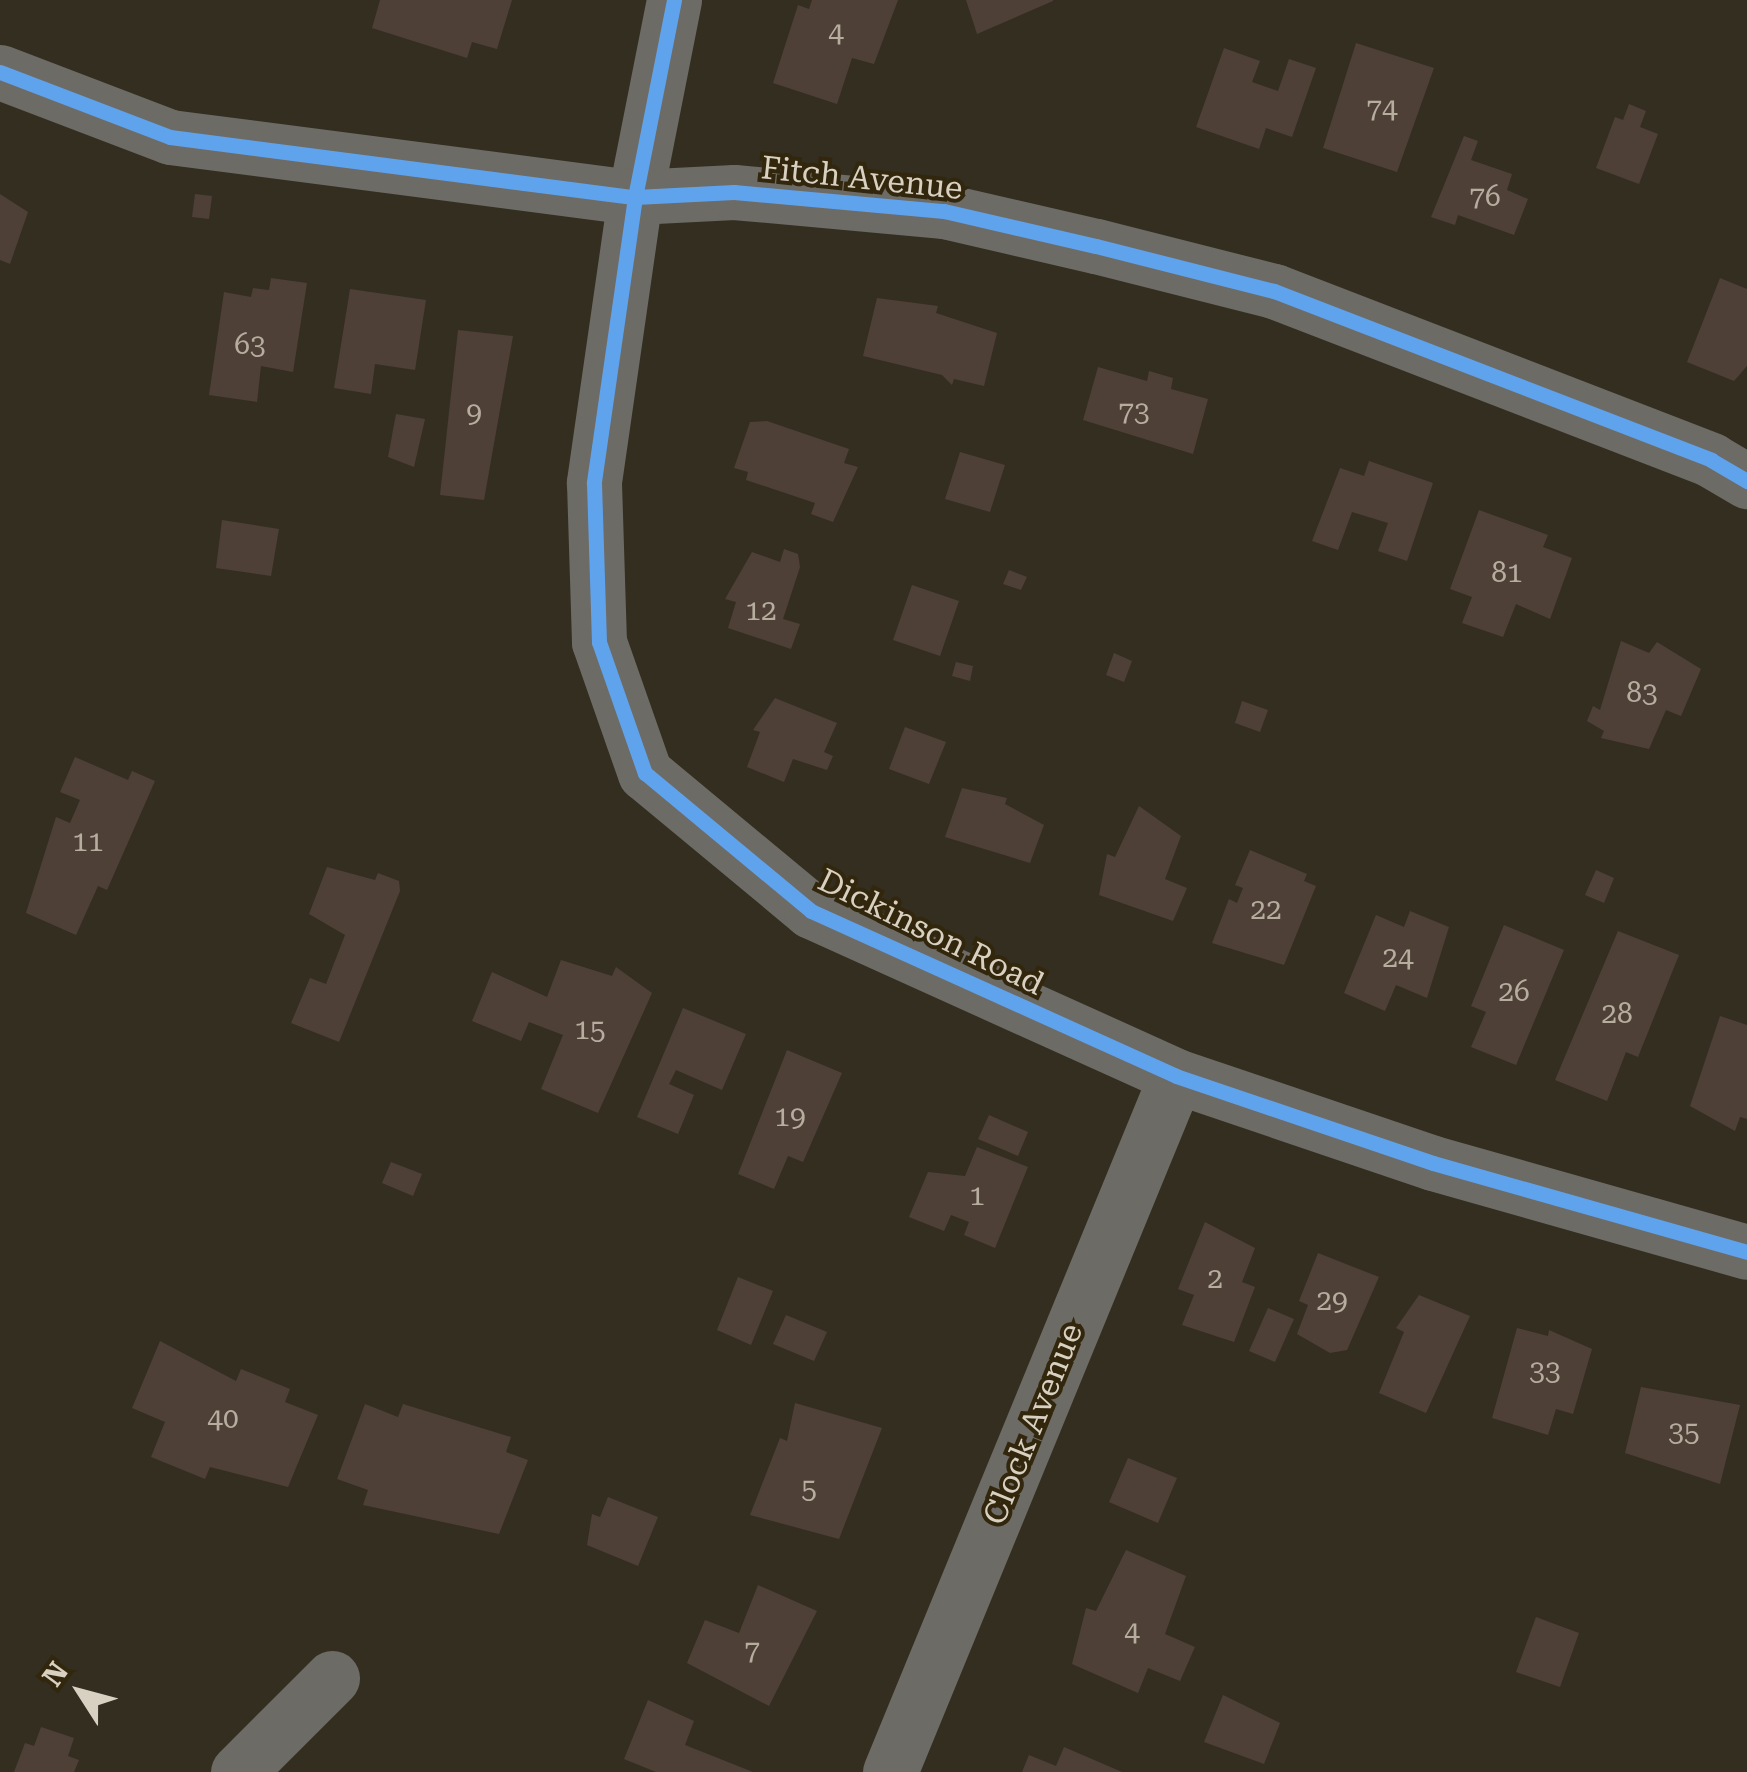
<!DOCTYPE html>
<html>
<head>
<meta charset="utf-8">
<style>
  body { margin:0 }
  #map { position:relative; width:1747px; height:1772px; overflow:hidden; background:#342e20; font-family:"Roboto Serif",serif }
  div>[style] { position:absolute }
  [style*='--x'] { left:calc(var(--x)*1px); top:calc(var(--y)*1px); width:calc(var(--w)*1px); rotate:calc(var(--a)*1deg) }
  .building>* { inset:0; background:#4e4037 }
  .street>* { height:55px; margin:-27.5px; padding:0 27.5px; transform-origin:27.5px; border-radius:27.5px; background:#6d6b65 }
  .cycleway>* { height:15px; margin:-7.5px; padding:0 7.5px; transform-origin:7.5px; border-radius:7.5px; background:#60a3ed }
  span { translate:-50% -50%; white-space:nowrap; text-align:center; line-height:1.15; -webkit-text-stroke:8px #32270d; paint-order:stroke }
  .number-label { font-size:28px; color:#b6ad9f }
  .number-label span { -webkit-text-stroke-width:0 }
  .street-label { font-size:32px; color:#d8d1c2 }
  .north { position:absolute; left:30px; top:1642px; width:100px; height:100px; -webkit-text-stroke:8px #32270d; paint-order:stroke; rotate:306deg; font-size:28px; font-weight:700; line-height:40px; text-align:center; color:#d8d1c2 }
  .north::after { content:''; display:block; margin:auto; width:35px; height:45px; background:#d8d1c2; clip-path:polygon(50% 0,100% 100%,50% 72%,0 100%) }
</style>
</head>
<body>
<div id="map">
  <div class="building">
    <div style="clip-path:polygon(380px 0,512px 0,497px 49px,472px 42px,467px 58px,372px 28px)"></div>
    <div style="clip-path:polygon(812px 0,898px 0,874px 64px,852px 58px,837px 104px,773px 83px,798px 5px,809px 9px)"></div>
    <div style="clip-path:polygon(966px 0,1053px 0,1053px 1px,977px 34px)"></div>
    <div style="clip-path:polygon(1356px 43px,1434px 68px,1397px 172px,1323px 148px)"></div>
    <div style="clip-path:polygon(1224px 48px,1260px 61px,1252px 82px,1278px 91px,1289px 59px,1316px 68px,1292px 137px,1266px 128px,1259px 149px,1196px 127px)"></div>
    <div style="clip-path:polygon(1629px 104px,1646px 111px,1640px 127px,1658px 134px,1639px 184px,1596px 168px,1615px 117px,1623px 120px)"></div>
    <div style="clip-path:polygon(1464px 136px,1478px 141px,1471px 160px,1512px 174px,1507px 190px,1528px 199px,1514px 235px,1458px 215px,1455px 225px,1431px 217px)"></div>
    <div style="clip-path:polygon(0 194px,28px 212px,10px 264px,0 260px)"></div>
    <div style="clip-path:polygon(195px 194px,212px 196px,209px 219px,192px 217px)"></div>
    <div style="clip-path:polygon(271px 278px,307px 283px,293px 372px,261px 366px,257px 402px,209px 395px,224px 292px,251px 297px,253px 288px,269px 290px)"></div>
    <div style="clip-path:polygon(1720px 278px,1747px 289px,1747px 366px,1734px 381px,1687px 362px)"></div>
    <div style="clip-path:polygon(350px 289px,426px 300px,415px 370px,375px 364px,371px 394px,334px 388px)"></div>
    <div style="clip-path:polygon(877px 298px,938px 306px,936px 313px,997px 333px,984px 386px,954px 379px,952px 385px,942px 375px,863px 356px)"></div>
    <div style="clip-path:polygon(458px 330px,513px 336px,484px 500px,440px 495px)"></div>
    <div style="clip-path:polygon(1098px 367px,1147px 381px,1149px 371px,1173px 378px,1171px 389px,1208px 399px,1193px 454px,1083px 420px)"></div>
    <div style="clip-path:polygon(396px 414px,425px 419px,414px 467px,388px 457px)"></div>
    <div style="clip-path:polygon(767px 421px,849px 449px,844px 463px,858px 467px,833px 522px,811px 514px,815px 503px,746px 480px,748px 472px,734px 468px,750px 422px)"></div>
    <div style="clip-path:polygon(960px 452px,1005px 465px,990px 512px,945px 499px)"></div>
    <div style="clip-path:polygon(1369px 461px,1433px 483px,1407px 561px,1378px 551px,1388px 523px,1352px 512px,1338px 550px,1312px 541px,1340px 468px,1364px 476px)"></div>
    <div style="clip-path:polygon(1479px 510px,1548px 535px,1543px 547px,1572px 558px,1550px 619px,1516px 604px,1503px 637px,1462px 623px,1472px 597px,1450px 589px)"></div>
    <div style="clip-path:polygon(222px 520px,279px 529px,271px 576px,216px 568px)"></div>
    <div style="clip-path:polygon(784px 549px,798px 554px,800px 567px,783px 619px,800px 624px,791px 649px,728px 628px,736px 602px,725px 599px,752px 552px,780px 562px)"></div>
    <div style="clip-path:polygon(1009px 570px,1027px 577px,1021px 590px,1003px 584px)"></div>
    <div style="clip-path:polygon(912px 585px,959px 601px,940px 656px,893px 640px)"></div>
    <div style="clip-path:polygon(1621px 641px,1649px 653px,1657px 642px,1701px 669px,1681px 716px,1666px 710px,1649px 749px,1601px 738px,1604px 731px,1587px 721px,1593px 706px,1600px 710px)"></div>
    <div style="clip-path:polygon(1114px 653px,1132px 661px,1124px 682px,1106px 675px)"></div>
    <div style="clip-path:polygon(956px 662px,973px 666px,970px 681px,952px 676px)"></div>
    <div style="clip-path:polygon(775px 698px,837px 723px,824px 752px,833px 756px,827px 770px,793px 759px,784px 782px,747px 767px,760px 732px,753px 730px)"></div>
    <div style="clip-path:polygon(1242px 701px,1268px 710px,1260px 732px,1235px 723px)"></div>
    <div style="clip-path:polygon(905px 727px,946px 742px,929px 784px,889px 769px)"></div>
    <div style="clip-path:polygon(75px 757px,128px 780px,132px 771px,155px 781px,107px 890px,98px 886px,76px 935px,26px 913px,56px 817px,70px 823px,80px 800px,60px 792px)"></div>
    <div style="clip-path:polygon(962px 788px,1007px 798px,1005px 804px,1044px 825px,1030px 863px,945px 837px)"></div>
    <div style="clip-path:polygon(1139px 806px,1181px 836px,1165px 879px,1187px 888px,1173px 921px,1099px 895px,1107px 854px,1115px 857px)"></div>
    <div style="clip-path:polygon(1250px 850px,1307px 874px,1304px 881px,1316px 886px,1284px 965px,1212px 943px,1229px 899px,1237px 903px,1243px 888px,1235px 885px)"></div>
    <div style="clip-path:polygon(327px 867px,375px 880px,378px 873px,399px 881px,400px 891px,339px 1042px,291px 1023px,310px 978px,326px 984px,345px 935px,309px 914px)"></div>
    <div style="clip-path:polygon(1596px 870px,1614px 878px,1604px 903px,1585px 895px)"></div>
    <div style="clip-path:polygon(1410px 911px,1449px 927px,1427px 998px,1396px 985px,1385px 1011px,1344px 993px,1376px 915px,1404px 927px)"></div>
    <div style="clip-path:polygon(1504px 925px,1564px 950px,1516px 1065px,1471px 1047px,1486px 1012px,1471px 1006px)"></div>
    <div style="clip-path:polygon(1618px 931px,1679px 955px,1638px 1057px,1626px 1052px,1607px 1101px,1555px 1080px)"></div>
    <div style="clip-path:polygon(561px 960px,612px 976px,616px 967px,652px 993px,598px 1113px,541px 1089px,563px 1035px,529px 1022px,521px 1041px,472px 1021px,492px 972px,547px 997px)"></div>
    <div style="clip-path:polygon(683px 1008px,746px 1034px,722px 1090px,676px 1070px,669px 1084px,694px 1095px,678px 1134px,637px 1117px)"></div>
    <div style="clip-path:polygon(1720px 1016px,1747px 1025px,1747px 1119px,1740px 1117px,1735px 1131px,1690px 1106px)"></div>
    <div style="clip-path:polygon(787px 1050px,842px 1073px,803px 1162px,788px 1156px,774px 1189px,738px 1174px)"></div>
    <div style="clip-path:polygon(989px 1115px,1028px 1132px,1018px 1156px,978px 1139px)"></div>
    <div style="clip-path:polygon(977px 1147px,1028px 1167px,995px 1248px,964px 1235px,969px 1222px,951px 1215px,944px 1231px,909px 1217px,928px 1172px,965px 1176px)"></div>
    <div style="clip-path:polygon(391px 1162px,422px 1174px,413px 1196px,382px 1183px)"></div>
    <div style="clip-path:polygon(1205px 1222px,1255px 1248px,1242px 1282px,1255px 1287px,1234px 1342px,1182px 1325px,1194px 1295px,1178px 1289px)"></div>
    <div style="clip-path:polygon(1318px 1253px,1379px 1277px,1347px 1350px,1330px 1353px,1297px 1334px,1308px 1305px,1299px 1301px)"></div>
    <div style="clip-path:polygon(738px 1277px,773px 1291px,751px 1345px,717px 1330px)"></div>
    <div style="clip-path:polygon(1419px 1295px,1470px 1316px,1426px 1413px,1379px 1393px,1404px 1332px,1396px 1328px)"></div>
    <div style="clip-path:polygon(1268px 1308px,1294px 1319px,1275px 1362px,1249px 1351px)"></div>
    <div style="clip-path:polygon(786px 1315px,827px 1332px,814px 1361px,773px 1344px)"></div>
    <div style="clip-path:polygon(1517px 1328px,1548px 1336px,1549px 1330px,1592px 1349px,1573px 1414px,1556px 1409px,1548px 1435px,1492px 1418px)"></div>
    <div style="clip-path:polygon(160px 1341px,236px 1381px,241px 1369px,290px 1389px,285px 1402px,318px 1415px,288px 1487px,210px 1467px,205px 1479px,151px 1457px,165px 1422px,132px 1408px)"></div>
    <div style="clip-path:polygon(1641px 1387px,1740px 1405px,1720px 1484px,1625px 1453px)"></div>
    <div style="clip-path:polygon(795px 1403px,882px 1428px,839px 1539px,750px 1515px,780px 1438px,787px 1441px)"></div>
    <div style="clip-path:polygon(365px 1404px,398px 1417px,403px 1404px,511px 1437px,506px 1452px,528px 1460px,499px 1534px,363px 1505px,368px 1490px,337px 1479px)"></div>
    <div style="clip-path:polygon(1128px 1458px,1177px 1478px,1158px 1523px,1109px 1502px)"></div>
    <div style="clip-path:polygon(608px 1497px,658px 1517px,638px 1566px,587px 1545px,592px 1514px,600px 1517px)"></div>
    <div style="clip-path:polygon(1126px 1550px,1186px 1576px,1165px 1634px,1195px 1647px,1180px 1681px,1148px 1668px,1138px 1693px,1072px 1664px,1086px 1608px,1096px 1611px)"></div>
    <div style="clip-path:polygon(758px 1585px,817px 1611px,769px 1706px,687px 1663px,705px 1620px,739px 1633px)"></div>
    <div style="clip-path:polygon(1536px 1617px,1579px 1633px,1560px 1687px,1516px 1672px)"></div>
    <div style="clip-path:polygon(1223px 1695px,1280px 1723px,1264px 1764px,1204px 1742px)"></div>
    <div style="clip-path:polygon(648px 1700px,694px 1721px,685px 1745px,753px 1772px,656px 1772px,624px 1759px)"></div>
    <div style="clip-path:polygon(41px 1727px,74px 1738px,68px 1756px,79px 1760px,74px 1772px,14px 1772px,25px 1743px,34px 1746px)"></div>
    <div style="clip-path:polygon(1064px 1747px,1122px 1772px,1022px 1772px,1029px 1755px,1056px 1766px)"></div>
  </div>
  <div class="street">
    <div style="--x:674;--y:0;--w:201;--a:101.2"></div>
    <div style="--x:635;--y:197;--w:289;--a:98.2"></div>
    <div style="--x:594;--y:483;--w:159;--a:88.2"></div>
    <div style="--x:599;--y:642;--w:139;--a:70.7"></div>
    <div style="--x:645;--y:773;--w:216;--a:39.7"></div>
    <div style="--x:811;--y:911;--w:401;--a:24.3"></div>
    <div style="--x:1176;--y:1076;--w:271;--a:18.7"></div>
    <div style="--x:1433;--y:1163;--w:326;--a:15.8"></div>
    <div style="--x:0;--y:72;--w:182;--a:20.9"></div>
    <div style="--x:170;--y:137;--w:469;--a:7.4"></div>
    <div style="--x:635;--y:197;--w:99;--a:-2.9"></div>
    <div style="--x:734;--y:192;--w:211;--a:5.2"></div>
    <div style="--x:944;--y:211;--w:156;--a:13"></div>
    <div style="--x:1096;--y:246;--w:184;--a:14.2"></div>
    <div style="--x:1274;--y:291;--w:469;--a:21.1"></div>
    <div style="--x:1711;--y:460;--w:42;--a:30.3"></div>
    <div style="--x:238;--y:1772;--w:133;--a:-45"></div>
    <div style="--x:890;--y:1772;--w:752;--a:-67.66"></div>
  </div>
  <div class="cycleway">
    <div style="--x:674;--y:0;--w:201;--a:101.2"></div>
    <div style="--x:635;--y:197;--w:289;--a:98.2"></div>
    <div style="--x:594;--y:483;--w:159;--a:88.2"></div>
    <div style="--x:599;--y:642;--w:139;--a:70.7"></div>
    <div style="--x:645;--y:773;--w:216;--a:39.7"></div>
    <div style="--x:811;--y:911;--w:401;--a:24.3"></div>
    <div style="--x:1176;--y:1076;--w:271;--a:18.7"></div>
    <div style="--x:1433;--y:1163;--w:326;--a:15.8"></div>
    <div style="--x:0;--y:72;--w:182;--a:20.9"></div>
    <div style="--x:170;--y:137;--w:469;--a:7.4"></div>
    <div style="--x:635;--y:197;--w:99;--a:-2.9"></div>
    <div style="--x:734;--y:192;--w:211;--a:5.2"></div>
    <div style="--x:944;--y:211;--w:156;--a:13"></div>
    <div style="--x:1096;--y:246;--w:184;--a:14.2"></div>
    <div style="--x:1274;--y:291;--w:469;--a:21.1"></div>
    <div style="--x:1711;--y:460;--w:42;--a:30.3"></div>
  </div>
  <div class="number-label">
    <span style="left:836px;top:33px">4</span>
    <span style="left:1382px;top:109px">74</span>
    <span style="left:1485px;top:197px">76</span>
    <span style="left:250px;top:345px">63</span>
    <span style="left:1134px;top:412px">73</span>
    <span style="left:474px;top:413px">9</span>
    <span style="left:1507px;top:573px">81</span>
    <span style="left:761px;top:611px">12</span>
    <span style="left:1642px;top:693px">83</span>
    <span style="left:88px;top:842px">11</span>
    <span style="left:1266px;top:910px">22</span>
    <span style="left:1398px;top:958px">24</span>
    <span style="left:1514px;top:992px">26</span>
    <span style="left:1617px;top:1014px">28</span>
    <span style="left:590px;top:1030px">15</span>
    <span style="left:790px;top:1117px">19</span>
    <span style="left:977px;top:1196px">1</span>
    <span style="left:1215px;top:1279px">2</span>
    <span style="left:1332px;top:1301px">29</span>
    <span style="left:1545px;top:1371px">33</span>
    <span style="left:223px;top:1419px">40</span>
    <span style="left:1684px;top:1432px">35</span>
    <span style="left:809px;top:1489px">5</span>
    <span style="left:1132px;top:1632px">4</span>
    <span style="left:752px;top:1651px">7</span>
  </div>
  <div class="street-label">
    <span style="left:862px;top:178px;rotate:6deg">Fitch Avenue</span>
    <span style="left:931px;top:932px;rotate:26deg">Dickinson Road</span>
    <span style="left:1033px;top:1424px;rotate:-68deg">Clock Avenue</span>
  </div>
  <div class="north">N</div>
</div>
</body>
</html>
